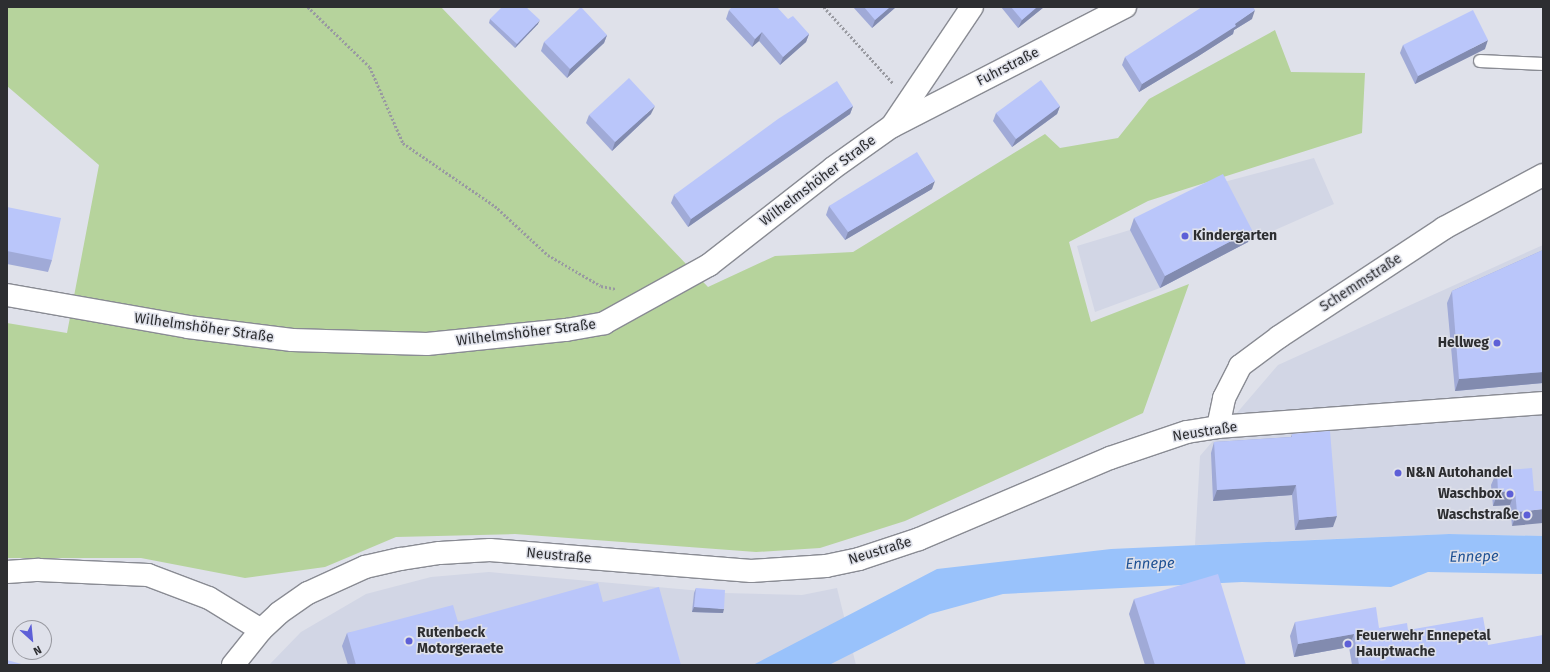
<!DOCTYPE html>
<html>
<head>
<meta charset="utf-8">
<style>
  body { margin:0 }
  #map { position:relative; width:1550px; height:672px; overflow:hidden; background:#dfe1ea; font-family:"Fira Sans",sans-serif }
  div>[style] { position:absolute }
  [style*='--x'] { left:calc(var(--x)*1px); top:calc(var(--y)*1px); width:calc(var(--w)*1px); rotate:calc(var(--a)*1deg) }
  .built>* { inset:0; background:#d2d6e5 }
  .green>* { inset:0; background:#b6d39c }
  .water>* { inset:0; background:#99c2fb }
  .path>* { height:2.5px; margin-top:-1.25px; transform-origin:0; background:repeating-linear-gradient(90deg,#999aa1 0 2px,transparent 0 4px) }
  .roads { filter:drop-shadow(1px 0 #898b93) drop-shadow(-1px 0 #898b93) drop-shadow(0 1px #898b93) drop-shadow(0 -1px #898b93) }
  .lane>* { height:12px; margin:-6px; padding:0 6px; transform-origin:6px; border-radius:6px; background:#fff }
  .street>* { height:22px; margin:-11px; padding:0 11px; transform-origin:11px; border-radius:11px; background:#fff }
  .secondary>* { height:22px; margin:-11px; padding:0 11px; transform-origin:11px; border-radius:11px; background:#fff }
  .wall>* { inset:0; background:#a0aad7 }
  .shaded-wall>* { inset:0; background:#828baf }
  .building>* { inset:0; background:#bac6fa }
  .dots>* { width:11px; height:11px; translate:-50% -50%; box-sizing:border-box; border:2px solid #dfe1ea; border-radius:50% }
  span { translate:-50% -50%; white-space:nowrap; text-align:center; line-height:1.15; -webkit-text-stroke:3px #dfe1ea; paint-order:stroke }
  .street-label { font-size:14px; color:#2d2e31 }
  .poi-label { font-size:14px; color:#2d2e31; font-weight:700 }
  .left { translate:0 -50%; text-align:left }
  .right { translate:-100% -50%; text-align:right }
  .water-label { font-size:15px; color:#1f5295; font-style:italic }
  .frame { position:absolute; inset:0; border:8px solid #2d2e31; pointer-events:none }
  .north { position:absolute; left:12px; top:620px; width:40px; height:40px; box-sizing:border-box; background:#dfe1ea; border:1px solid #9899a0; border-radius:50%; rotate:153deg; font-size:11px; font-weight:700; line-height:16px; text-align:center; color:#2d2e31 }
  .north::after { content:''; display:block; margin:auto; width:14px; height:18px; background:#5d5fd7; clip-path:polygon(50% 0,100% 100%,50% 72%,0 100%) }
</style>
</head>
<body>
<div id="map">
  <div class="built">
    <div style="clip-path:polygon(1314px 158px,1334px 204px,1248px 242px,1160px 288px,1095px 312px,1077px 246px,1130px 230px,1224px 182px)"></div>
    <div style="clip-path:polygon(1543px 245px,1543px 536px,1449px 534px,1195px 545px,1200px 456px,1278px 365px)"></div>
    <div style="clip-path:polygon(489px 572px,724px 593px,802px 595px,837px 588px,856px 665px,269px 665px,301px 632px,366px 594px,431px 577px)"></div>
  </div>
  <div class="green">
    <div style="clip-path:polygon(7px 7px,441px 7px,708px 287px,775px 256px,853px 252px,1045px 134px,1060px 148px,1118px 138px,1149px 99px,1275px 30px,1291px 72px,1365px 73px,1362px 133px,1148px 201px,1069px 242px,1091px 322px,1189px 284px,1143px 413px,905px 521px,820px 548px,756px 552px,515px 534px,396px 537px,325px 567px,245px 578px,141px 558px,7px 558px,7px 323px,67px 333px,99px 165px,7px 86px)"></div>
  </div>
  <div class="water">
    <div style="clip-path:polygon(1449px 534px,1543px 536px,1543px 574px,1428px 572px,1391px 587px,1242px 582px,1003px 594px,930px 614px,829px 665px,753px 665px,937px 569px,1111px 549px)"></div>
  </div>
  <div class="path">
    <div style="--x:308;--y:7;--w:86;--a:44.1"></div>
    <div style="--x:370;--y:67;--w:83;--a:66.5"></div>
    <div style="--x:403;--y:143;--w:112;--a:34.4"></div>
    <div style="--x:495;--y:206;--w:72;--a:42.8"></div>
    <div style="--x:548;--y:255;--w:61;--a:30.3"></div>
    <div style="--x:601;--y:286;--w:15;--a:11"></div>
    <div style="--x:824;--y:7;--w:103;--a:47.8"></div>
  </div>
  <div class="roads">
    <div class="lane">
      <div style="--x:1480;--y:61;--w:63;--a:2.7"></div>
    </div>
    <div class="street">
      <div style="--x:893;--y:126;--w:261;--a:-27.2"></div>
      <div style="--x:7;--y:295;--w:184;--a:10"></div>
      <div style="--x:188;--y:327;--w:105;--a:7.1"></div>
      <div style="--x:292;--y:340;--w:135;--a:1.7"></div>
      <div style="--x:427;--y:344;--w:140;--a:-5.8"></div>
      <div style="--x:566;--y:330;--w:39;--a:-10"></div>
      <div style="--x:604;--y:323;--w:120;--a:-28.9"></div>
      <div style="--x:709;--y:265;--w:157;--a:-38"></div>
      <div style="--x:833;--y:168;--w:72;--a:-35.4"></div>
      <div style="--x:892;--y:126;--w:143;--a:-56.1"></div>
      <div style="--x:1218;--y:427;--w:30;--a:-78"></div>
      <div style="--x:1224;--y:398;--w:36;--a:-63"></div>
      <div style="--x:1240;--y:366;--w:49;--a:-36.6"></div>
      <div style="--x:1279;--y:337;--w:198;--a:-33.4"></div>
      <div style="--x:1444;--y:228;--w:112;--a:-28.2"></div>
      <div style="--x:7;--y:572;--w:32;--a:-4"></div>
      <div style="--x:39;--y:570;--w:109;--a:2.6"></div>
      <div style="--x:148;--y:575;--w:65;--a:20.7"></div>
      <div style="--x:209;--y:598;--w:61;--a:31.6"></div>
    </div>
    <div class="secondary">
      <div style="--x:233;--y:665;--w:45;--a:-51.3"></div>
      <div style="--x:261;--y:630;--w:25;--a:-43"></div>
      <div style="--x:279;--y:613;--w:35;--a:-35"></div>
      <div style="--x:308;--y:593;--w:63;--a:-24.5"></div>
      <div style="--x:365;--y:567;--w:37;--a:-13"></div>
      <div style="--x:401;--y:559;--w:39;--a:-9"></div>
      <div style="--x:440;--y:553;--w:50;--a:-3.4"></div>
      <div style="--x:490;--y:550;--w:262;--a:4.6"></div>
      <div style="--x:751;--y:571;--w:75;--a:-3.8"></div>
      <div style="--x:826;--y:566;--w:34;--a:-12"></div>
      <div style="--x:859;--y:559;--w:63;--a:-18.4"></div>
      <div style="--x:919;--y:539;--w:207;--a:-23"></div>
      <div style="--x:1110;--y:458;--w:81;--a:-18.7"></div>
      <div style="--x:1187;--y:432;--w:31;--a:-9"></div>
      <div style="--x:1218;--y:427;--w:326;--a:-4.2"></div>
    </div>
  </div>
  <div class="wall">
    <div style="clip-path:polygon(853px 7px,896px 7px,872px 28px)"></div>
    <div style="clip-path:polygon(1001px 7px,1044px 7px,1018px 28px)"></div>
    <div style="clip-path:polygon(729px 10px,788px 19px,809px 34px,806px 42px,780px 65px,759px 41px,752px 47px,726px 19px)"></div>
    <div style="clip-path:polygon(490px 19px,538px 24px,515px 48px,489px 23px)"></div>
    <div style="clip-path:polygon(1252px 19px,1234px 30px,1233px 34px,1197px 57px,1139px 92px,1122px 65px,1125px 57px)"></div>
    <div style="clip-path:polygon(607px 35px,604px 43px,567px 78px,541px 51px,544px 42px)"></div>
    <div style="clip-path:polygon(1403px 45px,1485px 49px,1415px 84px,1400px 53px)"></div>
    <div style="clip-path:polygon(853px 106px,850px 114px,688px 227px,671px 203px,674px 195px)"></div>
    <div style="clip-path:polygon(1060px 106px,1057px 114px,1012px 147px,993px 121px,996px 113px)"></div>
    <div style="clip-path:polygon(651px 114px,612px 151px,586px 123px,589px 115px)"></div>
    <div style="clip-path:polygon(932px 189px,845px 240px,826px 215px,829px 206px)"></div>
    <div style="clip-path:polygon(7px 207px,52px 260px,48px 272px,7px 264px)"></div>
    <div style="clip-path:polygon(1134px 218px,1252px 230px,1248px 242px,1160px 288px,1130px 230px)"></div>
    <div style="clip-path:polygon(1543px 250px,1543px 383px,1455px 391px,1447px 303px,1452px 291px)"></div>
    <div style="clip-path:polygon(1292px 434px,1333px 527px,1295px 530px,1292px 495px,1213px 501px,1211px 453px,1214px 442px,1291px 437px)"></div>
    <div style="clip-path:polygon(1497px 471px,1534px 491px,1512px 526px,1510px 505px,1493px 506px,1491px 485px)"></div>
    <div style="clip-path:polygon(696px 588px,723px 613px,692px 612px,694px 593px)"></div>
    <div style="clip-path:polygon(1134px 599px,1246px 665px,1145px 665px,1129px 614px)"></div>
    <div style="clip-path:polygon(603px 602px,681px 665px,348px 665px,342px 646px,347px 633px,458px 622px)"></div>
    <div style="clip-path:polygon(1295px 622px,1408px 630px,1488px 645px,1543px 665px,1352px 665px,1349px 647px,1294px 657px,1290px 636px)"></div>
  </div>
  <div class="shaded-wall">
    <div style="clip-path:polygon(890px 7px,896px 7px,872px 28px,875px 20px)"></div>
    <div style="clip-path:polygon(1037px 7px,1044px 7px,1018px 28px,1022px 20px)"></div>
    <div style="clip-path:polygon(1255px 10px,1252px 19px,1234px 30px,1233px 34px,1197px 57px,1139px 92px,1142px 84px)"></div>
    <div style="clip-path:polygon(540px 20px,538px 24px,515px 48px,517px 44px)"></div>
    <div style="clip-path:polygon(762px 32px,759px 41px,752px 47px,755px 39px)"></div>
    <div style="clip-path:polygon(809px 34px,806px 42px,780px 65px,783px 57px)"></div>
    <div style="clip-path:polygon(607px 35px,604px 43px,567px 78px,570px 69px)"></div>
    <div style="clip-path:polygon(1488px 40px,1485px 49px,1415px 84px,1418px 76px)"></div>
    <div style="clip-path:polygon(655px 106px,651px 114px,612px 151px,615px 142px)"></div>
    <div style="clip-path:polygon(853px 106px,850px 114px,688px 227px,691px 219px)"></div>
    <div style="clip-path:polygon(1060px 106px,1057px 114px,1012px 147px,1016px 139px)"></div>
    <div style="clip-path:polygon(935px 181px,932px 189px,845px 240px,848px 232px)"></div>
    <div style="clip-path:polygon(1252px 230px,1248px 242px,1160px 288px,1165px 276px)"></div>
    <div style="clip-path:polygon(1543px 372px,1543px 383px,1455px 391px,1459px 379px)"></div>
    <div style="clip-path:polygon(1296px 485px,1292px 495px,1213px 501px,1217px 490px)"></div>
    <div style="clip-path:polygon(1515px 491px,1510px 505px,1493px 506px,1498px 492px)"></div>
    <div style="clip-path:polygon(1543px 509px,1543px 523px,1512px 526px,1517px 512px)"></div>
    <div style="clip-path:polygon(1337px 516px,1333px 527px,1295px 530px,1299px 520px)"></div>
    <div style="clip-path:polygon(694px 607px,724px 609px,723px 613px,692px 612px)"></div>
    <div style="clip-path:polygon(1354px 634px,1349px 647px,1294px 657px,1298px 644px)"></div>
  </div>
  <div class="building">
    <div style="clip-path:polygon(502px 7px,526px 7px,540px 20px,517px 44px,490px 19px)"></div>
    <div style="clip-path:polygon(581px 7px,607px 35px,570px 69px,544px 42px)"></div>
    <div style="clip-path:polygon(732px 7px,777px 7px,788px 19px,793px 16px,809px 34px,783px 57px,762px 32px,755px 39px,729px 10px)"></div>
    <div style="clip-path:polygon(864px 7px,890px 7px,875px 20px)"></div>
    <div style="clip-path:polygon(1011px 7px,1037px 7px,1022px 20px)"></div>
    <div style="clip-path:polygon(1202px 7px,1253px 7px,1255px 10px,1235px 24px,1236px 26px,1200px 49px,1142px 84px,1125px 57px)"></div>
    <div style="clip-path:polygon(1473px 10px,1488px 40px,1418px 76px,1403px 45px)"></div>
    <div style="clip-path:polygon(629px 78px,655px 106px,615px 142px,589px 115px)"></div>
    <div style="clip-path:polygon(1041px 80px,1060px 106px,1016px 139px,996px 113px)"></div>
    <div style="clip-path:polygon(837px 81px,853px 106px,691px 219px,674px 195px,778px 119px)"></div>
    <div style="clip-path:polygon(917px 152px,935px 181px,848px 232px,829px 206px)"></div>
    <div style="clip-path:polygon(1223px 174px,1252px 230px,1165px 276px,1134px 218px)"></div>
    <div style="clip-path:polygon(7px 207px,61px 218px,52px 260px,7px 251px)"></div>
    <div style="clip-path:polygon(1543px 250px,1543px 372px,1459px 379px,1452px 291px)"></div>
    <div style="clip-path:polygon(1330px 431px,1337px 516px,1299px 520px,1296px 485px,1217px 490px,1214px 442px,1292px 437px,1292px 434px)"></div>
    <div style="clip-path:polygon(1532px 468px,1534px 491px,1543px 491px,1543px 509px,1517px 512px,1515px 491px,1498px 492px,1497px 471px)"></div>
    <div style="clip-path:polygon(1218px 574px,1246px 665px,1155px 665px,1134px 599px)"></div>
    <div style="clip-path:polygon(598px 583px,603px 602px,659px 587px,681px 665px,356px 665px,347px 633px,453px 605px,458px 622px)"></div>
    <div style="clip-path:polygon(696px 588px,725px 590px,724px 609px,694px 607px)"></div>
    <div style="clip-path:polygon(1376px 607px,1379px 628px,1407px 623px,1408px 630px,1483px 617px,1488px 645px,1543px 635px,1543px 665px,1359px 665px,1354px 634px,1298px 644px,1295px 622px)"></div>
    <div style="clip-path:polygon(7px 660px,25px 665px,7px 665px)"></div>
  </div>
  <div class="dots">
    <div style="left:1185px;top:236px;background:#5d5fd7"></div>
    <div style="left:1497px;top:343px;background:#5d5fd7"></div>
    <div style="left:1398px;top:473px;background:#5d5fd7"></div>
    <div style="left:1510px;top:494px;background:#5d5fd7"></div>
    <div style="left:1527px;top:515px;background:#5d5fd7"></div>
    <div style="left:409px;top:641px;background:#5d5fd7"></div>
    <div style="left:1348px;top:644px;background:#5d5fd7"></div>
  </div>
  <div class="street-label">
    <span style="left:1008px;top:67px;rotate:-27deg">Fuhrstraße</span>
    <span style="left:818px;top:181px;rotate:-37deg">Wilhelmshöher Straße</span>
    <span style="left:1361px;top:283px;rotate:-33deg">Schemmstraße</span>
    <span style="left:204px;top:328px;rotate:8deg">Wilhelmshöher Straße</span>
    <span style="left:526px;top:333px;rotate:-7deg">Wilhelmshöher Straße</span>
    <span style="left:1205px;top:432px;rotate:-9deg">Neustraße</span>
    <span style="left:880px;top:551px;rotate:-17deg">Neustraße</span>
    <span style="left:559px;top:556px;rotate:5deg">Neustraße</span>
  </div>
  <div class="poi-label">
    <span class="left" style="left:1193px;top:236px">Kindergarten</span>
    <span class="right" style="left:1489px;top:343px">Hellweg</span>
    <span class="left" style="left:1406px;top:473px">N&amp;N Autohandel</span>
    <span class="right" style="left:1502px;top:494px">Waschbox</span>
    <span class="right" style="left:1519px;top:515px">Waschstraße</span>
    <span class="left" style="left:417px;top:641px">Rutenbeck<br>Motorgeraete</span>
    <span class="left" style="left:1356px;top:644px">Feuerwehr Ennepetal<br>Hauptwache</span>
  </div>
  <div class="water-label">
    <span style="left:1474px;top:557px;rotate:-1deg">Ennepe</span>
    <span style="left:1150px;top:564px;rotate:-1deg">Ennepe</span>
  </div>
  <div class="frame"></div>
  <div class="north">N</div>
</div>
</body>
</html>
